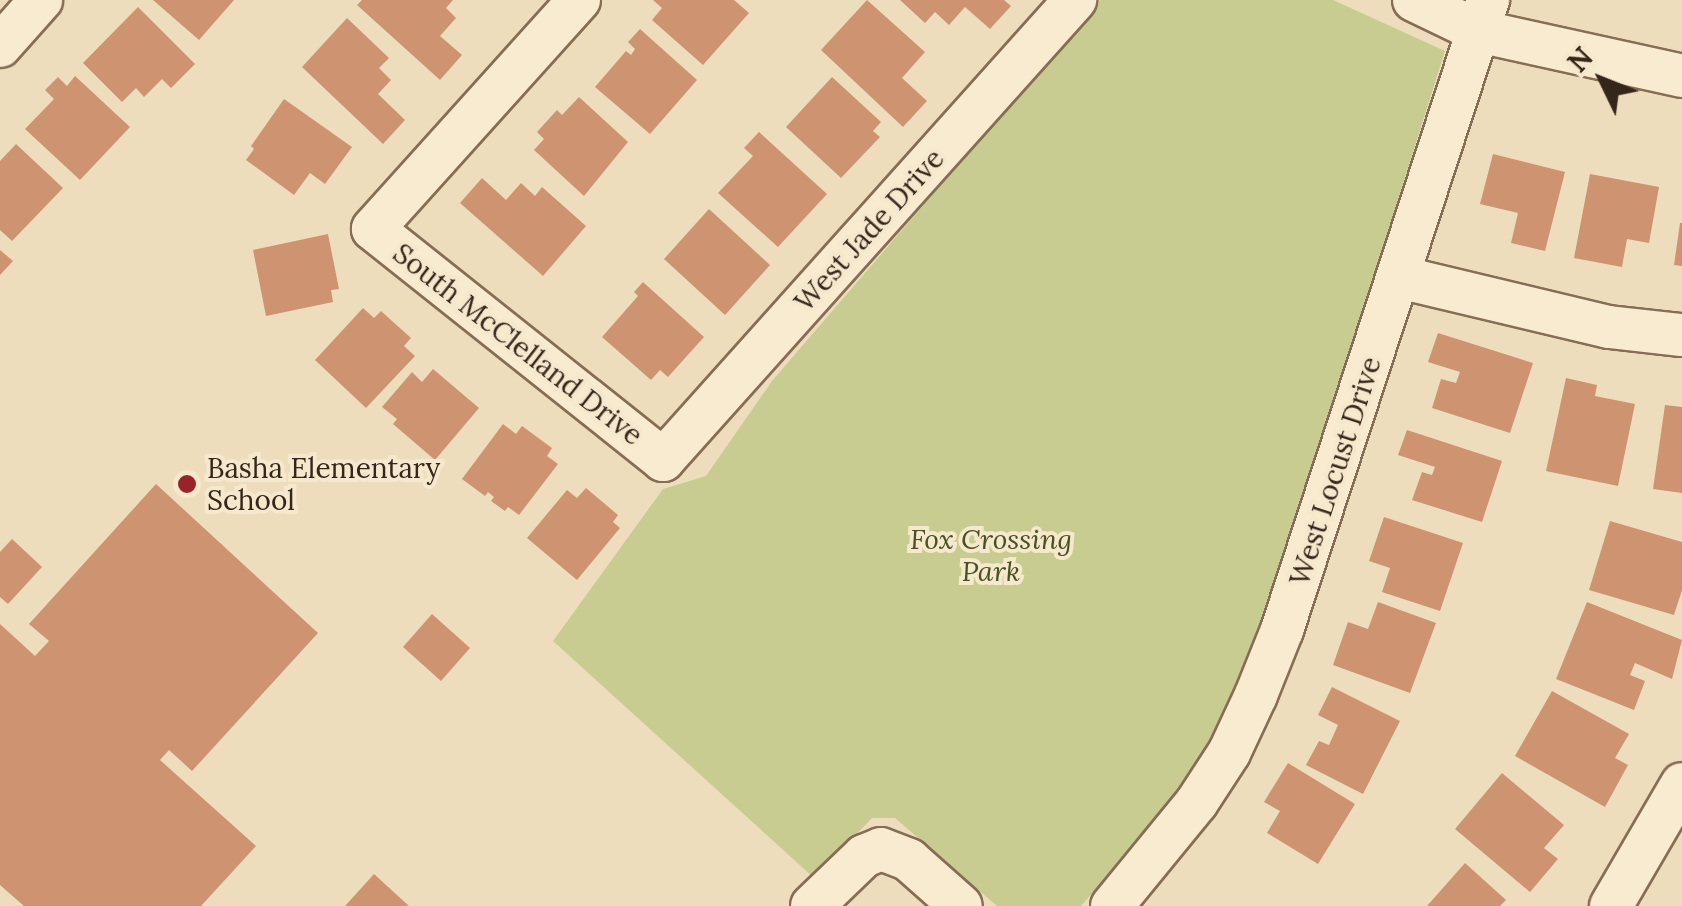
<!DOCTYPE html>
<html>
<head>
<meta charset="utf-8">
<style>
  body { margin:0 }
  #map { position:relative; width:1682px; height:906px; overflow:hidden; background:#eeddbc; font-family:Lora,serif }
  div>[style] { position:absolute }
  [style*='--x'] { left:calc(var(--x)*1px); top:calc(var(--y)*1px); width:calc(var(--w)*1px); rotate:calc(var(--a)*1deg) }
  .green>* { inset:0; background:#c8cc90 }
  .building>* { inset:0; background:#ce9371 }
  .roads { filter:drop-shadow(2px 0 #866d55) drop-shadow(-2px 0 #866d55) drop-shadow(0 2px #866d55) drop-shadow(0 -2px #866d55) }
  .minor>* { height:42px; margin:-21px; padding:0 21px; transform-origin:21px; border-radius:21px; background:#f9ebcf }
  .dots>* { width:28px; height:28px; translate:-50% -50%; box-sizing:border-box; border:5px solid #f6e8cc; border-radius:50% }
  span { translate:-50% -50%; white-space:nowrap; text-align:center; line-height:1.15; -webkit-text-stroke:8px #f6e8cc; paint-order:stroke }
  .street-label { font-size:28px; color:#35261b }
  .poi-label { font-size:28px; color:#35261b }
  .left { translate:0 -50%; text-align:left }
  .park-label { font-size:28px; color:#485221; font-style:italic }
  .north { position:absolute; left:1552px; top:30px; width:100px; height:100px; -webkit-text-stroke:8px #f6e8cc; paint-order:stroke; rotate:313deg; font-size:28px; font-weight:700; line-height:40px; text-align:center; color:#35261b }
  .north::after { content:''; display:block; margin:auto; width:35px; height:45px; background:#35261b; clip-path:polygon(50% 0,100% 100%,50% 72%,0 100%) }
</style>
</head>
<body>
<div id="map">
  <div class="green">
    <div style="clip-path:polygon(1100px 0,1333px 0,1445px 51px,1285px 557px,1243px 674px,1206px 748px,1152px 825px,1081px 906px,997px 906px,895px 818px,872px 818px,814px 878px,553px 641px,663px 489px,706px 476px,772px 381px)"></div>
  </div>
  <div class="building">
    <div style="clip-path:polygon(153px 0,234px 0,199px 40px)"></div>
    <div style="clip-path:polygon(362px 0,453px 0,446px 8px,456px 18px,440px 36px,462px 55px,440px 80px,357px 5px)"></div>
    <div style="clip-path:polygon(653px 0,734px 0,749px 13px,703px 65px,652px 20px,662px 8px)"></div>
    <div style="clip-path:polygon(867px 0,925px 52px,902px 78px,927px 101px,903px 127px,821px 50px)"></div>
    <div style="clip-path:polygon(900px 0,1004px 0,1011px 6px,990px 29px,965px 7px,949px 25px,935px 12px,925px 23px)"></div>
    <div style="clip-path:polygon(138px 7px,195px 64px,171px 88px,162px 79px,144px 97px,136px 88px,122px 102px,83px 63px)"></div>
    <div style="clip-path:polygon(347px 18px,389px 58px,379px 68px,391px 80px,378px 94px,405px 120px,383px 144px,302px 67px)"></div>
    <div style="clip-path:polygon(640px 29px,697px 80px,650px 134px,595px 87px,626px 51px,631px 55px,635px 49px,628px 42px)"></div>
    <div style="clip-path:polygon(75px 76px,130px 127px,80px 180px,25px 129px,54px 99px,45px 90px,58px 77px,67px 86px)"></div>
    <div style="clip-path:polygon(832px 77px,881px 122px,873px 131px,880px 137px,841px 178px,786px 127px)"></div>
    <div style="clip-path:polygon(579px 97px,628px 142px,584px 196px,534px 150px,544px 139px,537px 132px,557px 110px,562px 115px)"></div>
    <div style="clip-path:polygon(284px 99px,352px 147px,325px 184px,310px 173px,294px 195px,246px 160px,254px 149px,251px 146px)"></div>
    <div style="clip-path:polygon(759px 132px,827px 194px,778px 247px,718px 193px,753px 156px,744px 148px)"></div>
    <div style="clip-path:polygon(16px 144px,63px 188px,12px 241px,0 230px,0 161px)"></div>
    <div style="clip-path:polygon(1493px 154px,1565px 172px,1545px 251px,1511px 243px,1518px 213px,1480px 204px)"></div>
    <div style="clip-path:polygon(1590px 174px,1659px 187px,1649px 243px,1627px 239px,1622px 267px,1574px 258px)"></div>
    <div style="clip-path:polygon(482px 178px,506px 200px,521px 183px,535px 196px,542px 187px,586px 226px,543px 276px,460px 203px)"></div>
    <div style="clip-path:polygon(709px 209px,770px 265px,725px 315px,664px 259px)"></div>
    <div style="clip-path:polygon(1680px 223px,1682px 223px,1682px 266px,1674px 265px)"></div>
    <div style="clip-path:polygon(328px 234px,339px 289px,331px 290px,333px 302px,266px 316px,253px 250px)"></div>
    <div style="clip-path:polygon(0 250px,13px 261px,0 275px)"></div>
    <div style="clip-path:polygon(643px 282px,704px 337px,668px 377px,660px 370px,651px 380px,602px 337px,638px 296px,634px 292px)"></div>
    <div style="clip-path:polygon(363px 308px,374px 318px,381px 311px,411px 338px,404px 346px,415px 356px,366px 408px,315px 360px)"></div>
    <div style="clip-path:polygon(1438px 333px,1533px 363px,1510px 433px,1432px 408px,1441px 379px,1456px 383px,1460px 372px,1428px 362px)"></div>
    <div style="clip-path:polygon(433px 369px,479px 408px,435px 460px,393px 424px,397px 419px,382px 407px,412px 372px,422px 382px)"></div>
    <div style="clip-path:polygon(1566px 378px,1597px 385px,1595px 396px,1635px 404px,1618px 486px,1546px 471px)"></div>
    <div style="clip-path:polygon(1665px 405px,1682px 407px,1682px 493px,1653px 489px)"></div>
    <div style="clip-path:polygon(503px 424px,516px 434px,522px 426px,552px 448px,547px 456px,558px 464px,519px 515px,508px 507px,505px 511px,491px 501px,494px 497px,488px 492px,485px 496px,462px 479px)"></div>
    <div style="clip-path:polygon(1407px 430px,1502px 461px,1482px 522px,1412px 500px,1422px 472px,1432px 475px,1435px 467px,1398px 455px)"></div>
    <div style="clip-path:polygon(156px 484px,318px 633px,192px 771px,169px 750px,160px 760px,256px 846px,201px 906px,24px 906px,0 885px,0 624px,35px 656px,49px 641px,29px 624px)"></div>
    <div style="clip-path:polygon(586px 488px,618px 515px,613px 522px,620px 528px,577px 580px,527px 538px,567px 490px,577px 498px)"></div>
    <div style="clip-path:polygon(1384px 517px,1463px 543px,1440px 611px,1382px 592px,1390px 568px,1369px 561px)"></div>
    <div style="clip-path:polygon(1610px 521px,1682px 542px,1682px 590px,1674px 615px,1589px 590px)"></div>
    <div style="clip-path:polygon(12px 539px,42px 567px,8px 604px,0 597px,0 552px)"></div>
    <div style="clip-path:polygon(1378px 602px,1436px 623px,1410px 693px,1333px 665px,1348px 622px,1368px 629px)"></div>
    <div style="clip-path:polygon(1587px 602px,1682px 640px,1672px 679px,1635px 663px,1630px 675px,1645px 681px,1634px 710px,1556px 679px)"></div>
    <div style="clip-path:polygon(432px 614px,470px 648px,441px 681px,403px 647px)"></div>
    <div style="clip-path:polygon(1332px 687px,1400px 721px,1363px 794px,1306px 765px,1319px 741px,1329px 745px,1338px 725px,1318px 715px)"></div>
    <div style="clip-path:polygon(1552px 691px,1629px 734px,1615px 758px,1628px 765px,1605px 807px,1515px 756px)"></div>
    <div style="clip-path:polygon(1288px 763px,1355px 804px,1318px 864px,1267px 833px,1280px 811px,1264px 802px)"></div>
    <div style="clip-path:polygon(1502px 773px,1564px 825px,1544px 848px,1558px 859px,1530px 892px,1455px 829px)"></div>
    <div style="clip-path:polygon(1465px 863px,1506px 900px,1500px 906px,1427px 906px)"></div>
    <div style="clip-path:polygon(374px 874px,409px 906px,345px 906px)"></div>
  </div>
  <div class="roads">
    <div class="minor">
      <div style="--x:579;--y:0;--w:308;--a:132"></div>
      <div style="--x:373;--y:229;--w:371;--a:38.5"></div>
      <div style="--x:663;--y:460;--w:618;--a:-48.15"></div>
      <div style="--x:1414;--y:0;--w:71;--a:25.8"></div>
      <div style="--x:1478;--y:31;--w:209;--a:12.4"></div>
      <div style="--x:0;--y:46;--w:62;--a:-48.3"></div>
      <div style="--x:1399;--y:277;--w:216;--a:13.4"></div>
      <div style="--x:1609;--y:327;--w:73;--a:6.3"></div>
      <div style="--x:812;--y:906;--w:72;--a:-43.9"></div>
      <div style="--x:864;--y:856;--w:18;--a:-22"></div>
      <div style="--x:881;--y:849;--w:30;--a:21"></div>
      <div style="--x:909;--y:860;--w:69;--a:41.5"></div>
      <div style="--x:1112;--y:906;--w:134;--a:-50.7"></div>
      <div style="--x:1197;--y:802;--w:59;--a:-56.9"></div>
      <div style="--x:1229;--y:753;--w:64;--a:-65"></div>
      <div style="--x:1256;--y:695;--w:70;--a:-68.2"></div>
      <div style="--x:1282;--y:630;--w:663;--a:-71.89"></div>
      <div style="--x:1611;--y:906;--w:141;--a:-59.8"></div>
    </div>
  </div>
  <div class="dots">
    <div style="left:187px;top:484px;background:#96242a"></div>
  </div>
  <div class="street-label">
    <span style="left:869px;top:230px;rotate:-48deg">West Jade Drive</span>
    <span style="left:518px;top:344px;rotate:38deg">South McClelland Drive</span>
    <span style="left:1335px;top:471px;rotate:-72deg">West Locust Drive</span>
  </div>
  <div class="poi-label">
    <span class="left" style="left:207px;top:484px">Basha Elementary<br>School</span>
  </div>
  <div class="park-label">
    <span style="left:991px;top:555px">Fox Crossing<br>Park</span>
  </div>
  <div class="north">N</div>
</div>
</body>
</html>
